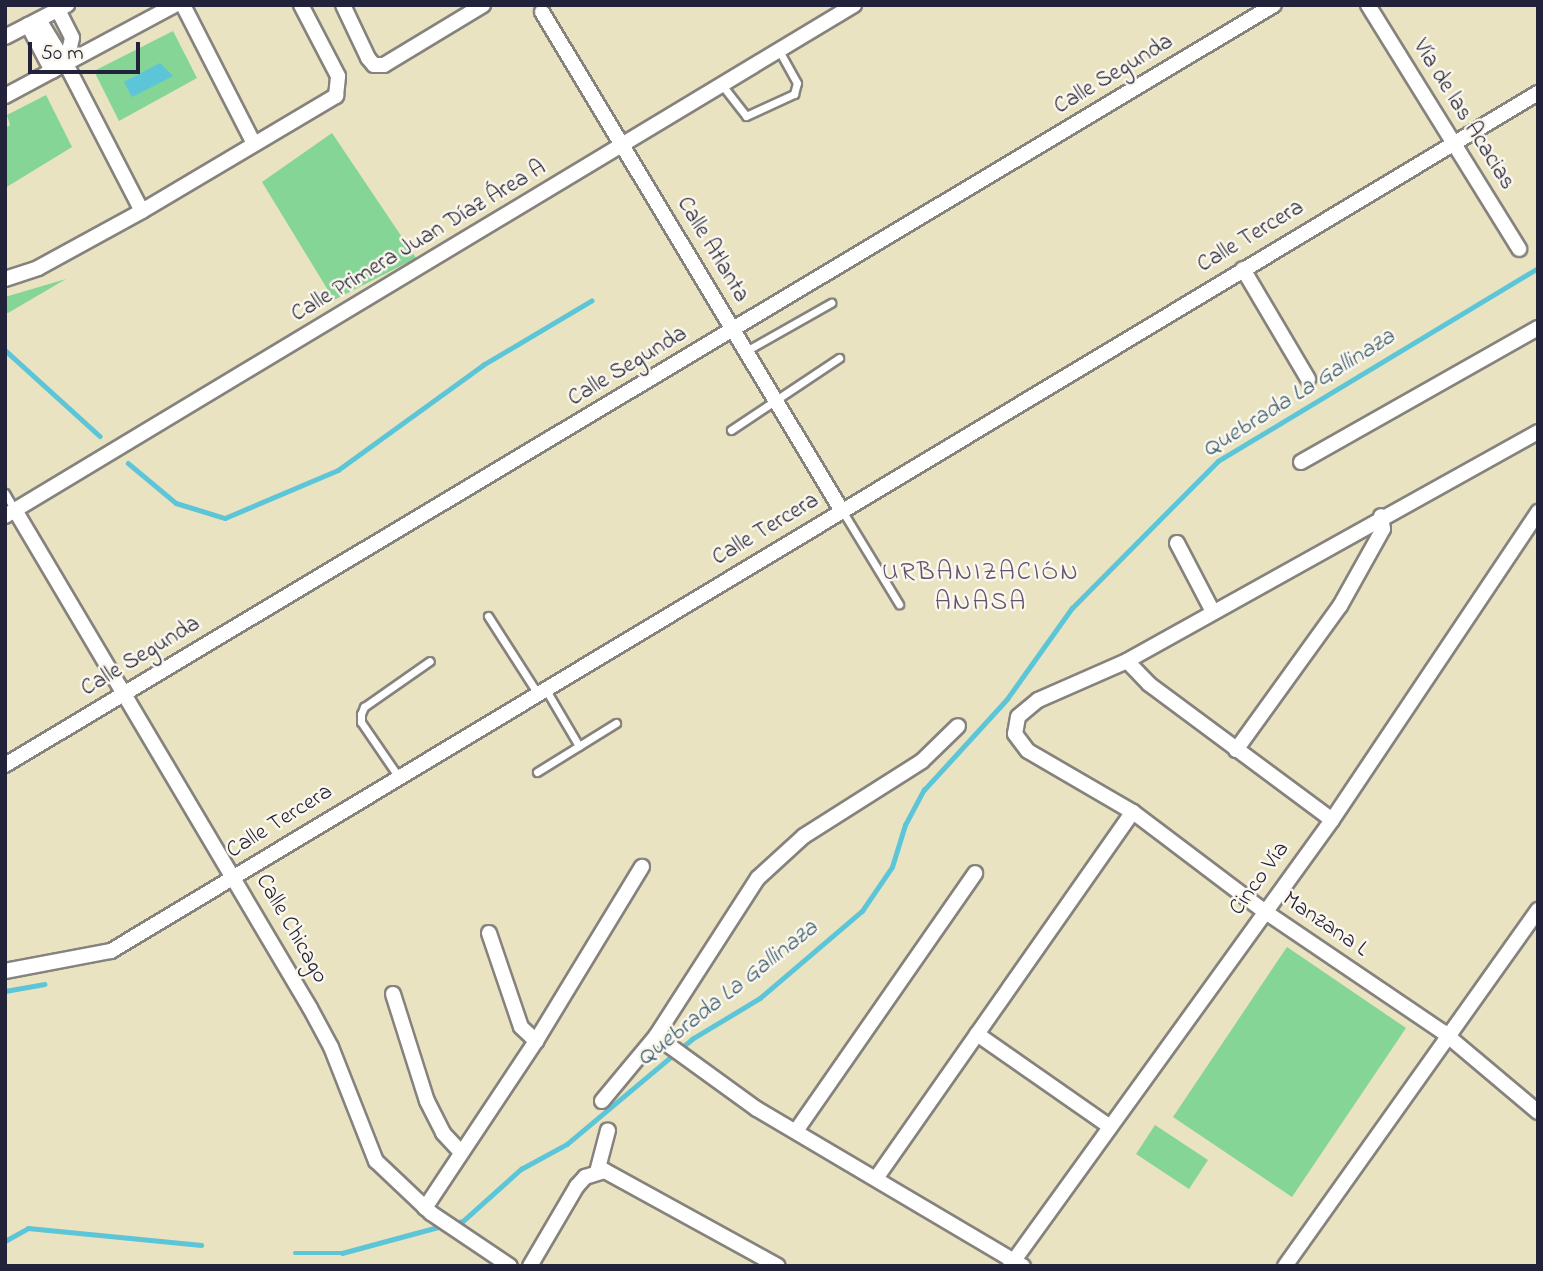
<!DOCTYPE html>
<html>
<head>
<meta charset="utf-8">
<style>
  body { margin:0 }
  #map { position:relative; width:1543px; height:1271px; overflow:hidden; background:#e9e3c1; font-family:"Indie Flower",sans-serif }
  div>[style] { position:absolute }
  [style*='--x'] { left:calc(var(--x)*1px); top:calc(var(--y)*1px); width:calc(var(--w)*1px); rotate:calc(var(--a)*1deg) }
  .green>* { inset:0; background:#84d596 }
  .water>* { inset:0; background:#5cc5d8 }
  .stream>* { height:4.5px; margin:-2.25px; padding:0 2.25px; transform-origin:2.25px; border-radius:2.25px; background:#5cc5d8 }
  .roads { filter:drop-shadow(2px 0 #86827e) drop-shadow(-2px 0 #86827e) drop-shadow(0 2px #86827e) drop-shadow(0 -2px #86827e) }
  .service>* { height:7px; margin:-3.5px; padding:0 3.5px; transform-origin:3.5px; border-radius:3.5px; background:#fff }
  .minor>* { height:14px; margin:-7px; padding:0 7px; transform-origin:7px; border-radius:7px; background:#fff }
  span { translate:-50% -50%; white-space:nowrap; text-align:center; line-height:1.15; -webkit-text-stroke:5px #fbf7ec; paint-order:stroke }
  .street-label { font-size:23px; color:#22223b }
  .water-label { font-size:24px; color:#365b72; font-style:italic }
  .quarter-label { font-size:26px; color:#625470; letter-spacing:2px }
  .frame { position:absolute; inset:0; border:7px solid #22223b; pointer-events:none }
  .scale { position:absolute; left:28px; top:42px; width:112px; height:32px; box-sizing:border-box; border:4px solid #22223b; border-top:0; padding-left:9px; font-size:21px; line-height:24px; white-space:nowrap; color:#22223b; -webkit-text-stroke:5px #fbf7ec; paint-order:stroke }
</style>
</head>
<body>
<div id="map">
  <div class="green">
    <div style="clip-path:polygon(173px 31px,197px 78px,119px 121px,94px 71px)"></div>
    <div style="clip-path:polygon(46px 95px,72px 147px,5px 188px,5px 128px,10px 125px,7px 115px)"></div>
    <div style="clip-path:polygon(332px 133px,416px 258px,334px 300px,262px 182px)"></div>
    <div style="clip-path:polygon(66px 279px,8px 313px,5px 312px,5px 297px)"></div>
    <div style="clip-path:polygon(1287px 947px,1406px 1028px,1292px 1197px,1173px 1117px)"></div>
    <div style="clip-path:polygon(1155px 1125px,1208px 1160px,1189px 1189px,1136px 1154px)"></div>
  </div>
  <div class="water">
    <div style="clip-path:polygon(160px 63px,173px 76px,132px 97px,124px 82px)"></div>
  </div>
  <div class="stream">
    <div style="--x:5;--y:350;--w:128;--a:42.2"></div>
    <div style="--x:128;--y:463;--w:62;--a:39.8"></div>
    <div style="--x:176;--y:503;--w:51;--a:17"></div>
    <div style="--x:225;--y:518;--w:123;--a:-23"></div>
    <div style="--x:338;--y:470;--w:179;--a:-35.9"></div>
    <div style="--x:483;--y:365;--w:126;--a:-30.7"></div>
    <div style="--x:5;--y:991;--w:40;--a:-10"></div>
    <div style="--x:454;--y:1223;--w:9;--a:-13"></div>
    <div style="--x:463;--y:1221;--w:78;--a:-41.9"></div>
    <div style="--x:521;--y:1169;--w:52;--a:-28.5"></div>
    <div style="--x:567;--y:1144;--w:163;--a:-40"></div>
    <div style="--x:692;--y:1039;--w:79;--a:-31.1"></div>
    <div style="--x:760;--y:998;--w:134;--a:-40.5"></div>
    <div style="--x:862;--y:911;--w:53;--a:-55.7"></div>
    <div style="--x:892;--y:867;--w:44;--a:-72.8"></div>
    <div style="--x:905;--y:825;--w:40;--a:-62"></div>
    <div style="--x:924;--y:790;--w:123;--a:-47.6"></div>
    <div style="--x:1007;--y:699;--w:112;--a:-54.5"></div>
    <div style="--x:1072;--y:608;--w:207;--a:-45.2"></div>
    <div style="--x:1218;--y:461;--w:374;--a:-31.1"></div>
    <div style="--x:5;--y:1241;--w:26;--a:-29"></div>
    <div style="--x:28;--y:1228;--w:174;--a:5.6"></div>
    <div style="--x:295;--y:1253;--w:47;--a:0"></div>
    <div style="--x:342;--y:1253;--w:104;--a:-15.1"></div>
  </div>
  <div class="roads">
    <div class="service">
      <div style="--x:722;--y:85;--w:39;--a:52"></div>
      <div style="--x:746;--y:116;--w:53;--a:-24.6"></div>
      <div style="--x:794;--y:94;--w:11;--a:-75"></div>
      <div style="--x:797;--y:83;--w:37;--a:-119"></div>
      <div style="--x:746;--y:351;--w:98;--a:-29.5"></div>
      <div style="--x:731;--y:430;--w:130;--a:-33.7"></div>
      <div style="--x:5;--y:493;--w:20;--a:60"></div>
      <div style="--x:843;--y:512;--w:108;--a:58.7"></div>
      <div style="--x:488;--y:616;--w:89;--a:57.4"></div>
      <div style="--x:546;--y:690;--w:65;--a:59.5"></div>
      <div style="--x:537;--y:772;--w:93;--a:-31.8"></div>
      <div style="--x:398;--y:776;--w:65;--a:-124.4"></div>
      <div style="--x:361;--y:722;--w:8;--a:-90"></div>
      <div style="--x:361;--y:714;--w:8;--a:-67"></div>
      <div style="--x:364;--y:707;--w:80;--a:-34.9"></div>
    </div>
    <div class="minor">
      <div style="--x:183;--y:5;--w:156;--a:62.9"></div>
      <div style="--x:343;--y:5;--w:59;--a:64.7"></div>
      <div style="--x:368;--y:58;--w:9;--a:49"></div>
      <div style="--x:374;--y:65;--w:10;--a:0"></div>
      <div style="--x:384;--y:65;--w:116;--a:-31.2"></div>
      <div style="--x:1368;--y:5;--w:287;--a:58.2"></div>
      <div style="--x:58;--y:10;--w:31;--a:63"></div>
      <div style="--x:72;--y:38;--w:27;--a:103"></div>
      <div style="--x:542;--y:12;--w:582;--a:58.99"></div>
      <div style="--x:39;--y:20;--w:52;--a:58.5"></div>
      <div style="--x:66;--y:64;--w:165;--a:62.7"></div>
      <div style="--x:28;--y:25;--w:52;--a:62.4"></div>
      <div style="--x:5;--y:37;--w:70;--a:-27.3"></div>
      <div style="--x:5;--y:96;--w:193;--a:-28.2"></div>
      <div style="--x:1243;--y:269;--w:128;--a:59.4"></div>
      <div style="--x:5;--y:279;--w:35;--a:-18"></div>
      <div style="--x:38;--y:268;--w:119;--a:-28.7"></div>
      <div style="--x:142;--y:211;--w:226;--a:-30.7"></div>
      <div style="--x:336;--y:96;--w:20;--a:-84"></div>
      <div style="--x:338;--y:76;--w:80;--a:-117.5"></div>
      <div style="--x:1538;--y:432;--w:470;--a:150.9"></div>
      <div style="--x:1127;--y:661;--w:97;--a:156.3"></div>
      <div style="--x:1038;--y:700;--w:26;--a:140"></div>
      <div style="--x:1018;--y:717;--w:17;--a:100"></div>
      <div style="--x:1015;--y:734;--w:21;--a:53"></div>
      <div style="--x:1028;--y:751;--w:121;--a:30.2"></div>
      <div style="--x:1133;--y:812;--w:164;--a:37.1"></div>
      <div style="--x:1264;--y:911;--w:216;--a:34.1"></div>
      <div style="--x:1443;--y:1032;--w:124;--a:40.1"></div>
      <div style="--x:1301;--y:462;--w:272;--a:-29.5"></div>
      <div style="--x:15;--y:510;--w:579;--a:59.36"></div>
      <div style="--x:310;--y:1008;--w:44;--a:61.7"></div>
      <div style="--x:331;--y:1047;--w:123;--a:68.5"></div>
      <div style="--x:376;--y:1161;--w:76;--a:43.4"></div>
      <div style="--x:431;--y:1213;--w:95;--a:33.9"></div>
      <div style="--x:5;--y:516;--w:991;--a:-31.04"></div>
      <div style="--x:1177;--y:543;--w:78;--a:62.4"></div>
      <div style="--x:1127;--y:661;--w:32;--a:46"></div>
      <div style="--x:1149;--y:684;--w:228;--a:36.6"></div>
      <div style="--x:1236;--y:750;--w:178;--a:-54.2"></div>
      <div style="--x:1340;--y:606;--w:88;--a:-60.8"></div>
      <div style="--x:1383;--y:529;--w:13;--a:-99"></div>
      <div style="--x:5;--y:765;--w:1479;--a:-30.92"></div>
      <div style="--x:489;--y:933;--w:99;--a:71.2"></div>
      <div style="--x:521;--y:1027;--w:21;--a:43"></div>
      <div style="--x:5;--y:971;--w:108;--a:-10.7"></div>
      <div style="--x:111;--y:951;--w:1665;--a:-31.02"></div>
      <div style="--x:393;--y:994;--w:112;--a:72.4"></div>
      <div style="--x:427;--y:1101;--w:36;--a:63"></div>
      <div style="--x:443;--y:1133;--w:26;--a:47"></div>
      <div style="--x:977;--y:1034;--w:161;--a:34.9"></div>
      <div style="--x:656;--y:1036;--w:125;--a:35.9"></div>
      <div style="--x:757;--y:1109;--w:309;--a:30.6"></div>
      <div style="--x:602;--y:1101;--w:85;--a:-50.3"></div>
      <div style="--x:656;--y:1036;--w:188;--a:-57.2"></div>
      <div style="--x:758;--y:878;--w:62;--a:-42.4"></div>
      <div style="--x:804;--y:836;--w:140;--a:-32.4"></div>
      <div style="--x:922;--y:761;--w:50;--a:-44.2"></div>
      <div style="--x:796;--y:1131;--w:314;--a:-55.2"></div>
      <div style="--x:597;--y:1172;--w:43;--a:-75.3"></div>
      <div style="--x:877;--y:1177;--w:446;--a:-55"></div>
      <div style="--x:425;--y:1208;--w:201;--a:-56.4"></div>
      <div style="--x:536;--y:1041;--w:204;--a:-58.7"></div>
      <div style="--x:530;--y:1266;--w:93;--a:-59.6"></div>
      <div style="--x:577;--y:1186;--w:12;--a:-48"></div>
      <div style="--x:585;--y:1177;--w:21;--a:-17"></div>
      <div style="--x:605;--y:1171;--w:197;--a:28.8"></div>
      <div style="--x:1010;--y:1266;--w:550;--a:-54.17"></div>
      <div style="--x:1332;--y:820;--w:371;--a:-56.2"></div>
      <div style="--x:1285;--y:1266;--w:437;--a:-54.6"></div>
    </div>
  </div>
  <div class="street-label">
    <span style="left:1114px;top:75px;rotate:-31deg">Calle Segunda</span>
    <span style="left:1463px;top:115px;rotate:58deg">Vía de las Acacias</span>
    <span style="left:1251px;top:237px;rotate:-31deg">Calle Tercera</span>
    <span style="left:419px;top:242px;rotate:-31deg">Calle Primera Juan Díaz Área A</span>
    <span style="left:712px;top:250px;rotate:59deg">Calle Atlanta</span>
    <span style="left:628px;top:367px;rotate:-31deg">Calle Segunda</span>
    <span style="left:766px;top:530px;rotate:-31deg">Calle Tercera</span>
    <span style="left:141px;top:657px;rotate:-31deg">Calle Segunda</span>
    <span style="left:280px;top:822px;rotate:-32deg">Calle Tercera</span>
    <span style="left:1260px;top:879px;rotate:-54deg">Cinco Vía</span>
    <span style="left:1325px;top:925px;rotate:34deg">Manzana L</span>
    <span style="left:291px;top:929px;rotate:60deg">Calle Chicago</span>
  </div>
  <div class="water-label">
    <span style="left:1299px;top:394px;rotate:-32deg">Quebrada La Gallinaza</span>
    <span style="left:728px;top:994px;rotate:-38deg">Quebrada La Gallinaza</span>
  </div>
  <div class="quarter-label">
    <span style="left:981px;top:589px">URBANIZACIÓN<br>ANASA</span>
  </div>
  <div class="frame"></div>
  <div class="scale">50 m</div>
</div>
</body>
</html>
